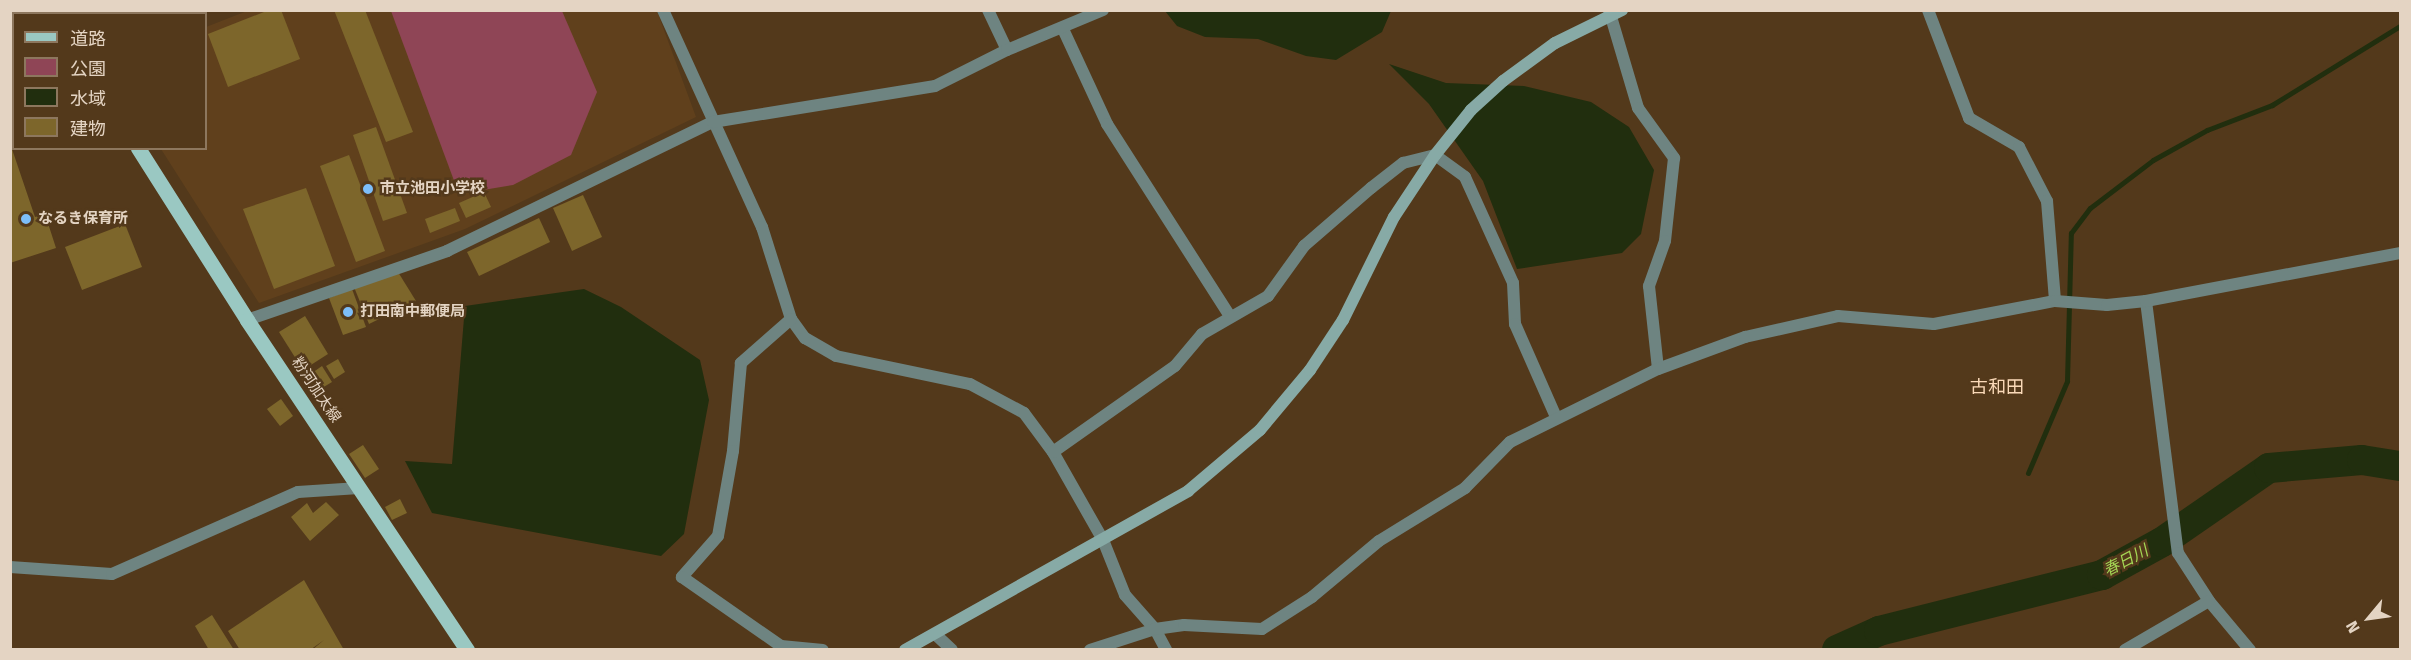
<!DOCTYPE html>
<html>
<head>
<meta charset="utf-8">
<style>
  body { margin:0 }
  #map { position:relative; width:2411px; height:660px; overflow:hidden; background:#53391b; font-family:"Fira Sans","Noto Sans JP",sans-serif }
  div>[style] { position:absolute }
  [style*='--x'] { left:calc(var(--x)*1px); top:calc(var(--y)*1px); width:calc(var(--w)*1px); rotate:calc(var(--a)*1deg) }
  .built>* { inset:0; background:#60401c }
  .green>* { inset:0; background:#8f4556 }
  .water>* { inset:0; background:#212e0e }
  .stream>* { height:5px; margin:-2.5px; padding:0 2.5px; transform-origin:2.5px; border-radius:2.5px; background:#212e0e }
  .river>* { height:30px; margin:-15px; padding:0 15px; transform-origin:15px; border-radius:15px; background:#212e0e }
  .building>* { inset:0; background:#7d662b }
  .street>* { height:12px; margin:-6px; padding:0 6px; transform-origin:6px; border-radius:6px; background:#6e8481 }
  .secondary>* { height:12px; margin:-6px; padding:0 6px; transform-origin:6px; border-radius:6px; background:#87aaa6 }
  .primary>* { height:15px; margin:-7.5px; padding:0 7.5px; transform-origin:7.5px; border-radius:7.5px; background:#9ac8c2 }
  .dots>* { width:16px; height:16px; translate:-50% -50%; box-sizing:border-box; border:3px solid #53391b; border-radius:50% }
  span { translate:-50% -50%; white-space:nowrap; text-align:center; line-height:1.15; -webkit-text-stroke:5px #53391b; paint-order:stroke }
  .poi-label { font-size:15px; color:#e4d4c3; font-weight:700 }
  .left { translate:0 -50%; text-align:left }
  .street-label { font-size:15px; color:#e4d4c3 }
  .water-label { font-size:16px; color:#a5d755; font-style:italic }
  .quarter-label { font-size:18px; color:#fad9b8 }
  .frame { position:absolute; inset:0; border:12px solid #e4d4c3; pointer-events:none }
  .legend { position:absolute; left:12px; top:12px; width:195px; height:138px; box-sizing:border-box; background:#53391b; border:2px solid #8d775e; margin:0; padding:8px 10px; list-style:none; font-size:18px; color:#e4d4c3 }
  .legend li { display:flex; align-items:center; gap:12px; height:30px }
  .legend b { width:30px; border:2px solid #8d775e }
  .north { position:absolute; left:2339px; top:588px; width:60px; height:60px; -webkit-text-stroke:4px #53391b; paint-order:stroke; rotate:241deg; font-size:16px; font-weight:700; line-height:24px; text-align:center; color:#e4d4c3 }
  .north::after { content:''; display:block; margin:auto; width:21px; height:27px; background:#e4d4c3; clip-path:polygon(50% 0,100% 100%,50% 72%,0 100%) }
</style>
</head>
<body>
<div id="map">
  <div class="built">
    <div style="clip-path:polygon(247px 11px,657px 11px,696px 117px,465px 229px,259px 303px,161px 149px,206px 148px,206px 27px)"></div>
  </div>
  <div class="green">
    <div style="clip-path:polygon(391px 11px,562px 11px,597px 92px,571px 155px,513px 185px,459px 194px)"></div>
  </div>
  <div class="water">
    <div style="clip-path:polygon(1165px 11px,1391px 11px,1382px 32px,1336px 60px,1306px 56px,1258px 39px,1205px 37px,1177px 26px)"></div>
    <div style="clip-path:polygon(1389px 64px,1446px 83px,1524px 86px,1591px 102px,1629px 127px,1654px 170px,1641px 234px,1622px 253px,1517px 269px,1483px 181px,1429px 104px)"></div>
    <div style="clip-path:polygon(584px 289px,621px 307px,700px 360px,709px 400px,684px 534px,661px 556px,432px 513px,405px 461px,452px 464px,465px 306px)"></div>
  </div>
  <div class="stream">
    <div style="--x:2028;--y:473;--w:100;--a:-67"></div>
    <div style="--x:2067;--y:381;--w:148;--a:-88.5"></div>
    <div style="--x:2071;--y:233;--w:31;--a:-53"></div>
    <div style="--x:2090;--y:208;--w:79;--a:-37.3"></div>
    <div style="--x:2153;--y:160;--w:62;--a:-29.1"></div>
    <div style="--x:2207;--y:130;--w:70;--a:-21"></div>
    <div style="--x:2272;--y:105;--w:150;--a:-31.7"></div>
  </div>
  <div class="river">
    <div style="--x:1837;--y:650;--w:46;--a:-24.3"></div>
    <div style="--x:1879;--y:631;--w:230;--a:-14.1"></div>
    <div style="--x:2102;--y:575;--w:68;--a:-28.8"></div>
    <div style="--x:2162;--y:542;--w:130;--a:-34.7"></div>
    <div style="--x:2269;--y:468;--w:93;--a:-4.9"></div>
    <div style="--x:2362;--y:460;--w:38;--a:9"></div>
  </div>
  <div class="building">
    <div style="clip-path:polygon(147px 10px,175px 10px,176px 14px,148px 14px)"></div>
    <div style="clip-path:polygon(269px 10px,281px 10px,300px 59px,228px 87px,208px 34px)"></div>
    <div style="clip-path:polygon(334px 10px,365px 10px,413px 132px,386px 142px)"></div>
    <div style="clip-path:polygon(376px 127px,407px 213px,383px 221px,353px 135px)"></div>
    <div style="clip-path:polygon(12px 149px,35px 217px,45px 214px,56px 248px,10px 263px)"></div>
    <div style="clip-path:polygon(349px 155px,385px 251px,356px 262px,320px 166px)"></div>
    <div style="clip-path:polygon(306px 188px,335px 266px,274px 289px,243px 209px)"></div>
    <div style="clip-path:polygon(484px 192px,491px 207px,466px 218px,459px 203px)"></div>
    <div style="clip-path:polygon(583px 195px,602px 237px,572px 251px,553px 208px)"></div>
    <div style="clip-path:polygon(455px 208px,460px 221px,430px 233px,425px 219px)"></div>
    <div style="clip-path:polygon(539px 218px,550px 242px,479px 276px,467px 252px)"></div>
    <div style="clip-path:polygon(125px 224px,142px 267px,82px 290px,65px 247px)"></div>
    <div style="clip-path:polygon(398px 272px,416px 301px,369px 324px,354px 287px)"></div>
    <div style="clip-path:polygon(352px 289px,366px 327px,343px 335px,329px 298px)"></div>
    <div style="clip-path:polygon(305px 316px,328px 354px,303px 370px,279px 332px)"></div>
    <div style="clip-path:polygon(338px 359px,345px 372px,334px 379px,326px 366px)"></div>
    <div style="clip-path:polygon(322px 366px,332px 382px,312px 394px,302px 380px)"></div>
    <div style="clip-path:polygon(281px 399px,293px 416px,280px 426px,267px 409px)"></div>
    <div style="clip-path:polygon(363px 445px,379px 469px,365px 478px,349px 454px)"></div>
    <div style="clip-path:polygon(400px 499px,407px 513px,392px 520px,385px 507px)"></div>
    <div style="clip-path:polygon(326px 502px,339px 515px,310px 541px,291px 517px,307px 503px,313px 513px)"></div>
    <div style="clip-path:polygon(304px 580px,344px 650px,312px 650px,324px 640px,310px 650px,240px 650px,228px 631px)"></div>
    <div style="clip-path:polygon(212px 615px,234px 650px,209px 650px,195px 626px)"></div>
  </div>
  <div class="street">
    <div style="--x:663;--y:10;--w:239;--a:65.5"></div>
    <div style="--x:762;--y:227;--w:96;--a:72.5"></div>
    <div style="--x:791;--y:319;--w:24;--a:54"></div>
    <div style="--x:805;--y:338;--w:36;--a:30"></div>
    <div style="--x:836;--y:356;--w:137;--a:11.8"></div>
    <div style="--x:970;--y:384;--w:61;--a:28.2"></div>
    <div style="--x:1024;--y:413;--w:49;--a:53.4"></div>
    <div style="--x:1053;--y:452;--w:101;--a:60.4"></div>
    <div style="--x:1103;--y:540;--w:59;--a:68.2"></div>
    <div style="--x:1125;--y:595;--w:45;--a:48.6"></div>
    <div style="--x:1155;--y:629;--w:24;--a:62"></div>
    <div style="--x:988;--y:10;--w:44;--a:64.6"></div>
    <div style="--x:1609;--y:10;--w:102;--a:73.5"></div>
    <div style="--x:1638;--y:108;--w:62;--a:54.2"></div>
    <div style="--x:1674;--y:158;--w:83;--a:96.2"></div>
    <div style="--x:1665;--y:241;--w:48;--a:109.6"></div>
    <div style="--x:1649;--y:286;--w:83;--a:83.8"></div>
    <div style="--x:1928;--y:10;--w:116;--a:69.2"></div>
    <div style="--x:1969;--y:118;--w:58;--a:30.1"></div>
    <div style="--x:2019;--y:147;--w:61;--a:62.6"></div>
    <div style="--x:2047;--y:201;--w:100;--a:85.4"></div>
    <div style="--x:1063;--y:29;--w:105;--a:65.1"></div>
    <div style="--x:1107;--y:124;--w:228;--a:57.4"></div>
    <div style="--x:2146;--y:301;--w:254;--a:82.8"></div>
    <div style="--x:2178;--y:553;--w:57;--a:57.1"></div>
    <div style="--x:2209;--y:601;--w:64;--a:50.1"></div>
    <div style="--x:791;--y:319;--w:67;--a:138.7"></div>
    <div style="--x:741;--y:363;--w:88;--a:95.2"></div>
    <div style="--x:733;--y:451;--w:86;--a:100"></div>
    <div style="--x:718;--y:536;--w:55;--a:131.3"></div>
    <div style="--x:682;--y:577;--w:121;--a:34.9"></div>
    <div style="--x:781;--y:646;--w:42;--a:5.4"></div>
    <div style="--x:247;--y:320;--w:212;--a:-19"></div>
    <div style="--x:447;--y:251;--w:296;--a:-25.9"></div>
    <div style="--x:713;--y:122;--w:225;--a:-9.2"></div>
    <div style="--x:935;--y:86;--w:80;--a:-26.6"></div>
    <div style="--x:1007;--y:50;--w:104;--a:-22.6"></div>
    <div style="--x:1053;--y:452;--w:149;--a:-35.2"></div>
    <div style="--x:1175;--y:366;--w:42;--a:-49.8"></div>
    <div style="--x:1202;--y:334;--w:76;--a:-29.9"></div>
    <div style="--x:1268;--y:296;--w:62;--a:-54.2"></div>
    <div style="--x:1304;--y:246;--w:89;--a:-40.9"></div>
    <div style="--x:1371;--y:188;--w:41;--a:-38"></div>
    <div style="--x:1403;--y:163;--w:33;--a:-14"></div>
    <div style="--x:1435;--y:155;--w:37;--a:36"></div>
    <div style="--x:1465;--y:177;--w:116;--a:65.6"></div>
    <div style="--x:1513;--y:283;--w:41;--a:87.2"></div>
    <div style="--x:1515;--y:324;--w:102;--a:66.2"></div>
    <div style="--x:10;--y:567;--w:102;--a:3.9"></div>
    <div style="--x:112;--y:574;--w:203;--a:-23.8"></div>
    <div style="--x:298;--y:492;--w:61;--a:-3.8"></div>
    <div style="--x:935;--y:634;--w:23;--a:43"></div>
    <div style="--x:1090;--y:650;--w:68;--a:-17.9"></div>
    <div style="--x:1155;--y:629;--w:29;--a:-8"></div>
    <div style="--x:1184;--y:625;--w:78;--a:2.9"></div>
    <div style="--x:1262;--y:629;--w:59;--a:-32.6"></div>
    <div style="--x:1312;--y:597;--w:87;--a:-39.9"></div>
    <div style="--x:1379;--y:541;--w:101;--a:-31.6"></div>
    <div style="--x:1465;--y:488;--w:64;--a:-45.6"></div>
    <div style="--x:1510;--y:442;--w:165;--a:-26.3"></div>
    <div style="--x:1658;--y:369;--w:93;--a:-20.2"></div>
    <div style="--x:1745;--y:337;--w:95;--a:-12.7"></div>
    <div style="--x:1838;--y:316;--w:96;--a:4.8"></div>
    <div style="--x:1934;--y:324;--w:123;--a:-10.8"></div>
    <div style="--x:2055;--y:301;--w:52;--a:4.4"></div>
    <div style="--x:2107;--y:305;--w:39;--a:-6"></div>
    <div style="--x:2146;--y:301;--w:258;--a:-10.7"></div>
    <div style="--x:2125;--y:650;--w:97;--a:-30.3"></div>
  </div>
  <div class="secondary">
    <div style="--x:905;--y:650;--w:325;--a:-29.3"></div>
    <div style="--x:1188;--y:491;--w:94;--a:-40.3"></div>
    <div style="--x:1260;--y:430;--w:78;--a:-50.2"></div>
    <div style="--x:1310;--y:370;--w:60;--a:-56.6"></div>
    <div style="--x:1343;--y:320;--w:115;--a:-63.7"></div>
    <div style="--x:1394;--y:217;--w:74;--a:-56.5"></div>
    <div style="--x:1435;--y:155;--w:58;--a:-51.3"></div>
    <div style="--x:1471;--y:110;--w:43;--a:-42.2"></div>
    <div style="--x:1503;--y:81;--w:64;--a:-36.2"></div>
    <div style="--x:1555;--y:43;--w:75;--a:-26.2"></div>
  </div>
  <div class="primary">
    <div style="--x:47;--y:10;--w:4;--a:63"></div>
    <div style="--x:138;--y:148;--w:204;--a:57.6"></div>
    <div style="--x:247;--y:320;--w:397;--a:56.3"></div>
  </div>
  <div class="dots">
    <div style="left:368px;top:189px;background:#7dbef9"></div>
    <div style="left:26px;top:219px;background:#7dbef9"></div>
    <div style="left:348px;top:312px;background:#7dbef9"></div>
  </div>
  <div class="poi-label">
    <span class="left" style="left:380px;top:189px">市立池田小学校</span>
    <span class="left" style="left:38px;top:219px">なるき保育所</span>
    <span class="left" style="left:360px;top:312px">打田南中郵便局</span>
  </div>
  <div class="street-label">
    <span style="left:316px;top:390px;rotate:56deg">粉河加太線</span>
  </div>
  <div class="water-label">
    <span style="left:2126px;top:561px;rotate:-28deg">春日川</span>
  </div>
  <div class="quarter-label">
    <span style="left:1997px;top:387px">古和田</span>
  </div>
  <div class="frame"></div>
  <ul class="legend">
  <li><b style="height:8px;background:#9ac8c2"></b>道路</li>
  <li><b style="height:16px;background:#8f4556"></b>公園</li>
  <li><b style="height:16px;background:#212e0e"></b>水域</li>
  <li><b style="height:16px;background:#7d662b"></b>建物</li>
  </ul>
  <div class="north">N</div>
</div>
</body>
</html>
